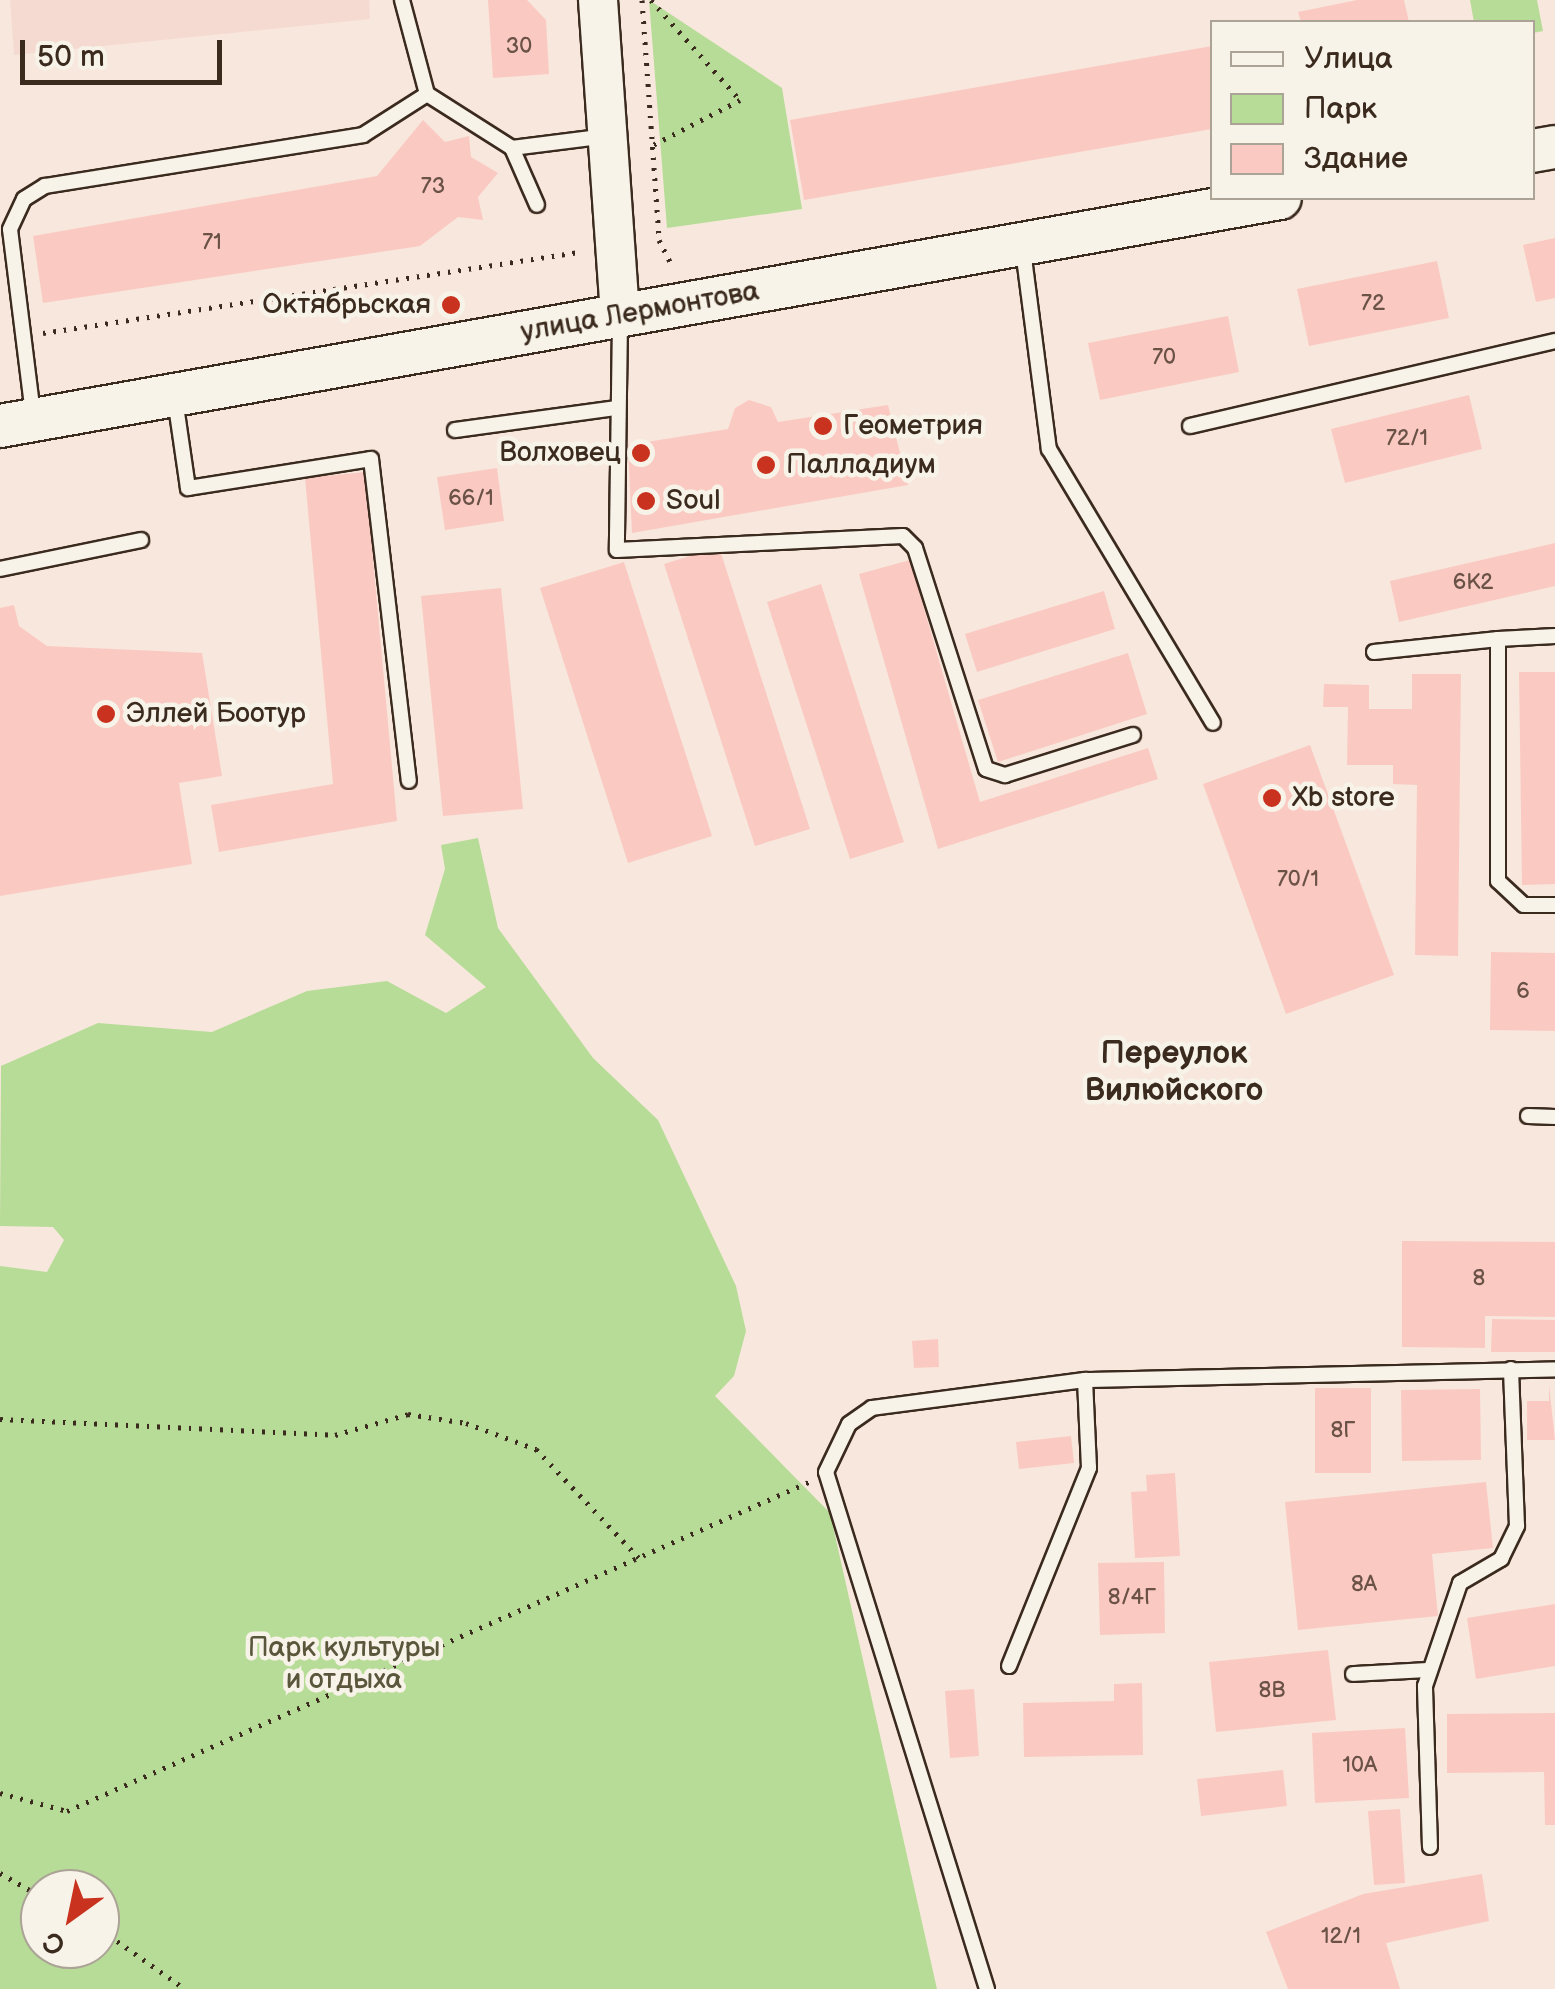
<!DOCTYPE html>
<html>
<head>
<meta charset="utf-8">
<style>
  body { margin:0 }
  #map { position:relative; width:1555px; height:1989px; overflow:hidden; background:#f8e7dd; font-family:"Balsamiq Sans",sans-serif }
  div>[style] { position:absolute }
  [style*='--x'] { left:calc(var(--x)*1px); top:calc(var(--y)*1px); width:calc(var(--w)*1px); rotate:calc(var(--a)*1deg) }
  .built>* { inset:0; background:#f5dad1 }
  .green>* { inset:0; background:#b7dc97 }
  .building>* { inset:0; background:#facac2 }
  .path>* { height:5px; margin-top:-2.5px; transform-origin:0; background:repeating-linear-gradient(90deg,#3b2a1e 0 2.5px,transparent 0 10.5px) }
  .roads { filter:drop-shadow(2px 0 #3b2a1e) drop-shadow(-2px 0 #3b2a1e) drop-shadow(0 2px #3b2a1e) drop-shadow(0 -2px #3b2a1e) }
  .lane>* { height:14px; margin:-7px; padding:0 7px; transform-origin:7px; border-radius:7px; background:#f7f3e8 }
  .secondary>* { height:38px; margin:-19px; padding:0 19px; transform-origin:19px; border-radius:19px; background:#f7f3e8 }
  .primary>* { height:42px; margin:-21px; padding:0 21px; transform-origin:21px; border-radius:21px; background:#f7f3e8 }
  .dots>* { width:28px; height:28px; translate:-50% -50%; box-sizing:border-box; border:5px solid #f7f3e8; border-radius:50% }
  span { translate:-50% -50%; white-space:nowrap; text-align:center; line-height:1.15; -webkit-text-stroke:9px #f7f3e8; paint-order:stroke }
  .number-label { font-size:22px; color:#6b5247 }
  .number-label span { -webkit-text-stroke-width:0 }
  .poi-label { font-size:28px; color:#3b2a1e }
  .right { translate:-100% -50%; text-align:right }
  .left { translate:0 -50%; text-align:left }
  .street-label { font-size:28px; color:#3b2a1e }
  .park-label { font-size:28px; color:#5a563c }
  .quarter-label { font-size:32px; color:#3b2a1e; font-weight:700 }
  .legend { position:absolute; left:1210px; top:20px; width:325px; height:180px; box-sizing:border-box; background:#f7f3e8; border:2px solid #aca397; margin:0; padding:12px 18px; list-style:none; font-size:30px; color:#3b2a1e }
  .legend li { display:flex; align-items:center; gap:20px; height:50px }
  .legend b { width:50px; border:2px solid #aca397 }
  .north { position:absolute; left:20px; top:1869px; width:100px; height:100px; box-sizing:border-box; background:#f7f3e8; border:2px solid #aca397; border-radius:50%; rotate:213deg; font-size:28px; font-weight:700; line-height:40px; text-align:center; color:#3b2a1e }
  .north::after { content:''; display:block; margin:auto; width:35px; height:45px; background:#c8321e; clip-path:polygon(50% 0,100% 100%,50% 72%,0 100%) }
  .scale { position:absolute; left:20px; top:40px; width:202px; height:45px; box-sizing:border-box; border:5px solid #3b2a1e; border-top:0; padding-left:12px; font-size:30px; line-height:35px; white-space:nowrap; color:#3b2a1e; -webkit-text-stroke:8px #f7f3e8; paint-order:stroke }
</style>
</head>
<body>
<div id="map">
  <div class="built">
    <div style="clip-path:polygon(10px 0,369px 0,370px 19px,14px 55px)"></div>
  </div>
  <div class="green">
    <div style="clip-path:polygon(649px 0,782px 88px,802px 209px,667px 228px)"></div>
    <div style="clip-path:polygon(1470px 0,1537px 0,1543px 31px,1533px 33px,1532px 22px,1474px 22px)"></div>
    <div style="clip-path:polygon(evenodd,478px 838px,498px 928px,593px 1058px,658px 1120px,736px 1286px,746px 1331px,734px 1376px,715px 1396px,830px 1513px,937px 1989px,0 1989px,0 1266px,47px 1272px,64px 1240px,53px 1227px,0 1226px,1px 1066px,98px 1023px,212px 1032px,307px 991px,387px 981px,446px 1013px,486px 987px,425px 935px,445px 869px,441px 845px,478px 838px,40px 1889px,100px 1889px,100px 1949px,40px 1949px,40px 1889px)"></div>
  </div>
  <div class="building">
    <div style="clip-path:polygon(488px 0,527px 0,546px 20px,549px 74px,493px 78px)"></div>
    <div style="clip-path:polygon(1357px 0,1404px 0,1409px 22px,1301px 22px,1298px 12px)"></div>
    <div style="clip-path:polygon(1212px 46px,1212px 129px,804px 200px,790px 120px)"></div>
    <div style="clip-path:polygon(423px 120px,445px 142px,469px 136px,471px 157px,498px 173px,478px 197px,483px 220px,458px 217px,420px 246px,43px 303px,33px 236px,377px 176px)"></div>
    <div style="clip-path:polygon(1555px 238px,1555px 298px,1536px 302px,1523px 245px)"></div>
    <div style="clip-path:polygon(1437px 261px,1449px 318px,1309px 346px,1297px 289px)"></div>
    <div style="clip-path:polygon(1228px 316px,1239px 372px,1100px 400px,1088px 343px)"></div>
    <div style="clip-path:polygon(1469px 395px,1482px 449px,1345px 483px,1331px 429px)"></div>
    <div style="clip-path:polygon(749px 400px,771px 407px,778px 422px,888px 405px,908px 485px,632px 533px,628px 445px,728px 429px,735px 408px)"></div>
    <div style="clip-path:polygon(497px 468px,504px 521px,445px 530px,437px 477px)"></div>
    <div style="clip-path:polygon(365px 472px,397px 821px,219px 852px,211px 805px,333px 784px,305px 478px)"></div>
    <div style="clip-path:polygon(1555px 543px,1555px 586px,1399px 622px,1390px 581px)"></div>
    <div style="clip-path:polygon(719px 547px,810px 829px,755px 846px,664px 564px)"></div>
    <div style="clip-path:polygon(910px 560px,980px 802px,1148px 748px,1158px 779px,938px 849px,859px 574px)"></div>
    <div style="clip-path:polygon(624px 562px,712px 836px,628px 863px,540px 588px)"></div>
    <div style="clip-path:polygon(821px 584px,904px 842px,850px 859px,767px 602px)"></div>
    <div style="clip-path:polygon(501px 588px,523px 809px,443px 816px,421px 596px)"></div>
    <div style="clip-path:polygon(1104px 591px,1115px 629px,977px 672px,965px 634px)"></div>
    <div style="clip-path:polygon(14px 605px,19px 626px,47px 646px,202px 653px,222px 776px,179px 783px,192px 864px,0 896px,0 608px)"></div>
    <div style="clip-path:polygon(1128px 653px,1147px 714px,998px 762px,978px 700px)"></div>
    <div style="clip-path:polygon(1519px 672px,1555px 672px,1555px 884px,1522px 885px)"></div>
    <div style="clip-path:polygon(1412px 674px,1461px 674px,1458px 956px,1415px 955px,1417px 785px,1393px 784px,1393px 765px,1347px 765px,1348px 707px,1323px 707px,1324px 684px,1369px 685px,1369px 709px,1412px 709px)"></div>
    <div style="clip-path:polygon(1310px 745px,1394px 975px,1286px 1014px,1203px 784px)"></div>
    <div style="clip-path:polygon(1491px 952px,1555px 953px,1555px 1031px,1490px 1030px)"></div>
    <div style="clip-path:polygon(1402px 1241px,1555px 1242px,1555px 1317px,1485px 1316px,1485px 1348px,1402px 1347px)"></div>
    <div style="clip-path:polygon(1492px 1319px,1555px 1320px,1555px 1352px,1491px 1352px)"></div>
    <div style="clip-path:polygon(938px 1339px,939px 1367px,914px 1368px,912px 1341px)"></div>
    <div style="clip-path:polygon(1549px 1385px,1555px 1440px,1527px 1440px,1527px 1401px,1549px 1401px)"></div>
    <div style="clip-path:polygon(1315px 1388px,1371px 1388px,1371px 1473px,1315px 1473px)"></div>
    <div style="clip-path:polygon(1480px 1389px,1481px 1460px,1402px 1461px,1401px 1390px)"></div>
    <div style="clip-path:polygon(1071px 1436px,1074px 1463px,1019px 1469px,1016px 1442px)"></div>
    <div style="clip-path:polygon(1175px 1473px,1180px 1556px,1135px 1558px,1131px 1492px,1147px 1491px,1146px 1475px)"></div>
    <div style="clip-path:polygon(1486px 1482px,1493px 1548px,1432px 1554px,1438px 1616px,1298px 1630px,1285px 1502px)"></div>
    <div style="clip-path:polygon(1164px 1562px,1165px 1633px,1100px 1635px,1098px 1563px)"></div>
    <div style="clip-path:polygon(1555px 1604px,1555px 1666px,1476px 1679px,1467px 1618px)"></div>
    <div style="clip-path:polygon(1328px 1650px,1336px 1720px,1216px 1732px,1209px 1662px)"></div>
    <div style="clip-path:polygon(1142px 1683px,1143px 1755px,1024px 1757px,1023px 1703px,1114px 1701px,1114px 1684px)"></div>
    <div style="clip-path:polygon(974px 1689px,979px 1756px,950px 1758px,945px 1691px)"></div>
    <div style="clip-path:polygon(1555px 1713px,1555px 1825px,1545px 1825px,1544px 1772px,1447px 1773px,1447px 1714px)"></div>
    <div style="clip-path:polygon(1405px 1728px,1409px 1798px,1315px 1803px,1312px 1733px)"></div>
    <div style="clip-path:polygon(1283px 1770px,1287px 1806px,1201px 1816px,1197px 1779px)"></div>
    <div style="clip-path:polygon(1400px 1809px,1405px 1883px,1374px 1885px,1368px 1811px)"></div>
    <div style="clip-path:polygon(1482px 1874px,1489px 1921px,1386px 1943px,1400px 1989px,1288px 1989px,1266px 1932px,1363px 1894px)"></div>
  </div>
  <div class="path">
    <div style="--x:642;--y:0;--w:241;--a:85.9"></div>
    <div style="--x:659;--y:240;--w:31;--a:63"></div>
    <div style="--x:651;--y:0;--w:134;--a:48.3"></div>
    <div style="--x:740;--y:100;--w:98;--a:152.7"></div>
    <div style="--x:43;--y:333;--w:542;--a:-8.59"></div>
    <div style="--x:0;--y:1419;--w:335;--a:2.7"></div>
    <div style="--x:335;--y:1435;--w:76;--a:-16"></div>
    <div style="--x:408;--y:1414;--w:59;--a:8.8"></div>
    <div style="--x:466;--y:1423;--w:75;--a:20.4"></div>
    <div style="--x:536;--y:1449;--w:151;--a:46.6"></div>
    <div style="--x:0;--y:1793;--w:69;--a:15"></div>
    <div style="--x:67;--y:1811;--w:814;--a:-23.92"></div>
    <div style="--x:0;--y:1873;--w:46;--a:29.9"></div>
    <div style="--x:100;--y:1929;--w:104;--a:35.2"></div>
  </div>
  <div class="roads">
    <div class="lane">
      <div style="--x:402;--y:0;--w:97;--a:75.1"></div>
      <div style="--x:512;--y:148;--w:62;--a:66.3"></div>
      <div style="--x:1023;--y:250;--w:201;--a:82.6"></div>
      <div style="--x:1049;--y:449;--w:319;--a:59.1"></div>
      <div style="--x:620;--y:321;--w:229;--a:90.8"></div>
      <div style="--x:617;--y:550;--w:286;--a:-2.8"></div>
      <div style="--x:903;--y:536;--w:17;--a:45"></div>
      <div style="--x:915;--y:548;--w:232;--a:72.2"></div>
      <div style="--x:986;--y:769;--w:20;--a:18"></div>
      <div style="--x:1005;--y:775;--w:134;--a:-17.4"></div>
      <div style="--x:175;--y:399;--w:90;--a:81.7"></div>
      <div style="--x:188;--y:488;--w:185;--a:-9"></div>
      <div style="--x:371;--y:459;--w:324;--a:83.3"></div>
      <div style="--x:33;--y:414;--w:186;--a:-97.1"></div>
      <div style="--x:10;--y:229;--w:33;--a:-65"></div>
      <div style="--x:24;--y:199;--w:25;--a:-32"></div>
      <div style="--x:45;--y:186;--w:322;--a:-9.1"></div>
      <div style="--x:363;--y:135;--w:76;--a:-32.6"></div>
      <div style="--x:427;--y:94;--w:101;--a:32.4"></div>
      <div style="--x:512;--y:148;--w:96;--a:-7.2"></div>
      <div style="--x:1190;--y:426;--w:375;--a:-13.1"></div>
      <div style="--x:455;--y:430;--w:162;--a:-7.8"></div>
      <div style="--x:0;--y:569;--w:144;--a:-11.6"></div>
      <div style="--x:1498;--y:639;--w:57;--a:-3"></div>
      <div style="--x:1374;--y:652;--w:125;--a:-6"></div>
      <div style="--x:1498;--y:639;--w:242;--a:90"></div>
      <div style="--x:1498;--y:881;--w:35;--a:43"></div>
      <div style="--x:1524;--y:905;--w:31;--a:0"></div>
      <div style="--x:1528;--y:1116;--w:27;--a:2"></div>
      <div style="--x:1009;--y:1666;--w:214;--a:-68"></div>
      <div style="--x:1089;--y:1468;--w:88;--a:-92.6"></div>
      <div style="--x:1353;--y:1674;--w:77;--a:-3"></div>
      <div style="--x:1430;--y:1847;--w:161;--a:-91.8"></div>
      <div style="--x:1425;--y:1686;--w:109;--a:-71.2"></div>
      <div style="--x:1460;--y:1583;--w:48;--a:-30.3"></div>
      <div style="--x:1501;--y:1559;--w:37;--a:-64"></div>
      <div style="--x:1517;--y:1526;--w:157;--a:-92.2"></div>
      <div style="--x:987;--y:1989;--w:541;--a:-107.3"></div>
      <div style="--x:826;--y:1472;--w:53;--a:-64.4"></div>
      <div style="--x:849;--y:1424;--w:28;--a:-35"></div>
      <div style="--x:872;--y:1408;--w:215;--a:-7.5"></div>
      <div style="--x:1085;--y:1380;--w:470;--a:-1.3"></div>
    </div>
    <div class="secondary">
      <div style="--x:598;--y:0;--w:317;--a:86"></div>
    </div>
    <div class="primary">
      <div style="--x:1532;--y:151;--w:23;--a:-10"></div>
      <div style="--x:0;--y:426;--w:1300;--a:-10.1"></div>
    </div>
  </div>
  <div class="dots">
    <div style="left:451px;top:305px;background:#c8321e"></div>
    <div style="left:823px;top:426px;background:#c8321e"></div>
    <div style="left:641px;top:453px;background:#c8321e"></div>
    <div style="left:766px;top:465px;background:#c8321e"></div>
    <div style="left:646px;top:501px;background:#c8321e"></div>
    <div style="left:106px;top:714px;background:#c8321e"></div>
    <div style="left:1272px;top:798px;background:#c8321e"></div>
  </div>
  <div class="number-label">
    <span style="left:519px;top:47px">30</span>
    <span style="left:433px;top:187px">73</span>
    <span style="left:212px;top:243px">71</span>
    <span style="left:1373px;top:304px">72</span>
    <span style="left:1164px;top:358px">70</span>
    <span style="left:1407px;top:439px">72/1</span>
    <span style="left:471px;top:499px">66/1</span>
    <span style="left:1473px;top:583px">6К2</span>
    <span style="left:1298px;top:880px">70/1</span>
    <span style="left:1523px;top:992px">6</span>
    <span style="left:1479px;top:1279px">8</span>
    <span style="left:1343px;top:1431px">8Г</span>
    <span style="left:1364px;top:1585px">8А</span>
    <span style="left:1132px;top:1598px">8/4Г</span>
    <span style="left:1272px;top:1691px">8В</span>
    <span style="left:1360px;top:1766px">10А</span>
    <span style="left:1341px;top:1937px">12/1</span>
  </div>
  <div class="poi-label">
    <span class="right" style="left:431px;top:305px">Октябрьская</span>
    <span class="left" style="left:843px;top:426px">Геометрия</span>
    <span class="right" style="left:621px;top:453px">Волховец</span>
    <span class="left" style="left:786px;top:465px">Палладиум</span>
    <span class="left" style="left:666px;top:501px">Soul</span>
    <span class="left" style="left:126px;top:714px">Эллей Боотур</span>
    <span class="left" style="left:1292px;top:798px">Xb store</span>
  </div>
  <div class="street-label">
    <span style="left:640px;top:312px;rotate:-10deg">улица Лермонтова</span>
  </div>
  <div class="park-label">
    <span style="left:344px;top:1664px">Парк культуры<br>и отдыха</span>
  </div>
  <div class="quarter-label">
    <span style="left:1174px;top:1073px">Переулок<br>Вилюйского</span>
  </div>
  <ul class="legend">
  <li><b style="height:12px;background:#f7f3e8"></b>Улица</li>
  <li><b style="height:28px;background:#b7dc97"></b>Парк</li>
  <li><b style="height:28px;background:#facac2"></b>Здание</li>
  </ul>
  <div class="north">С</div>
  <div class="scale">50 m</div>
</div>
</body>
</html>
